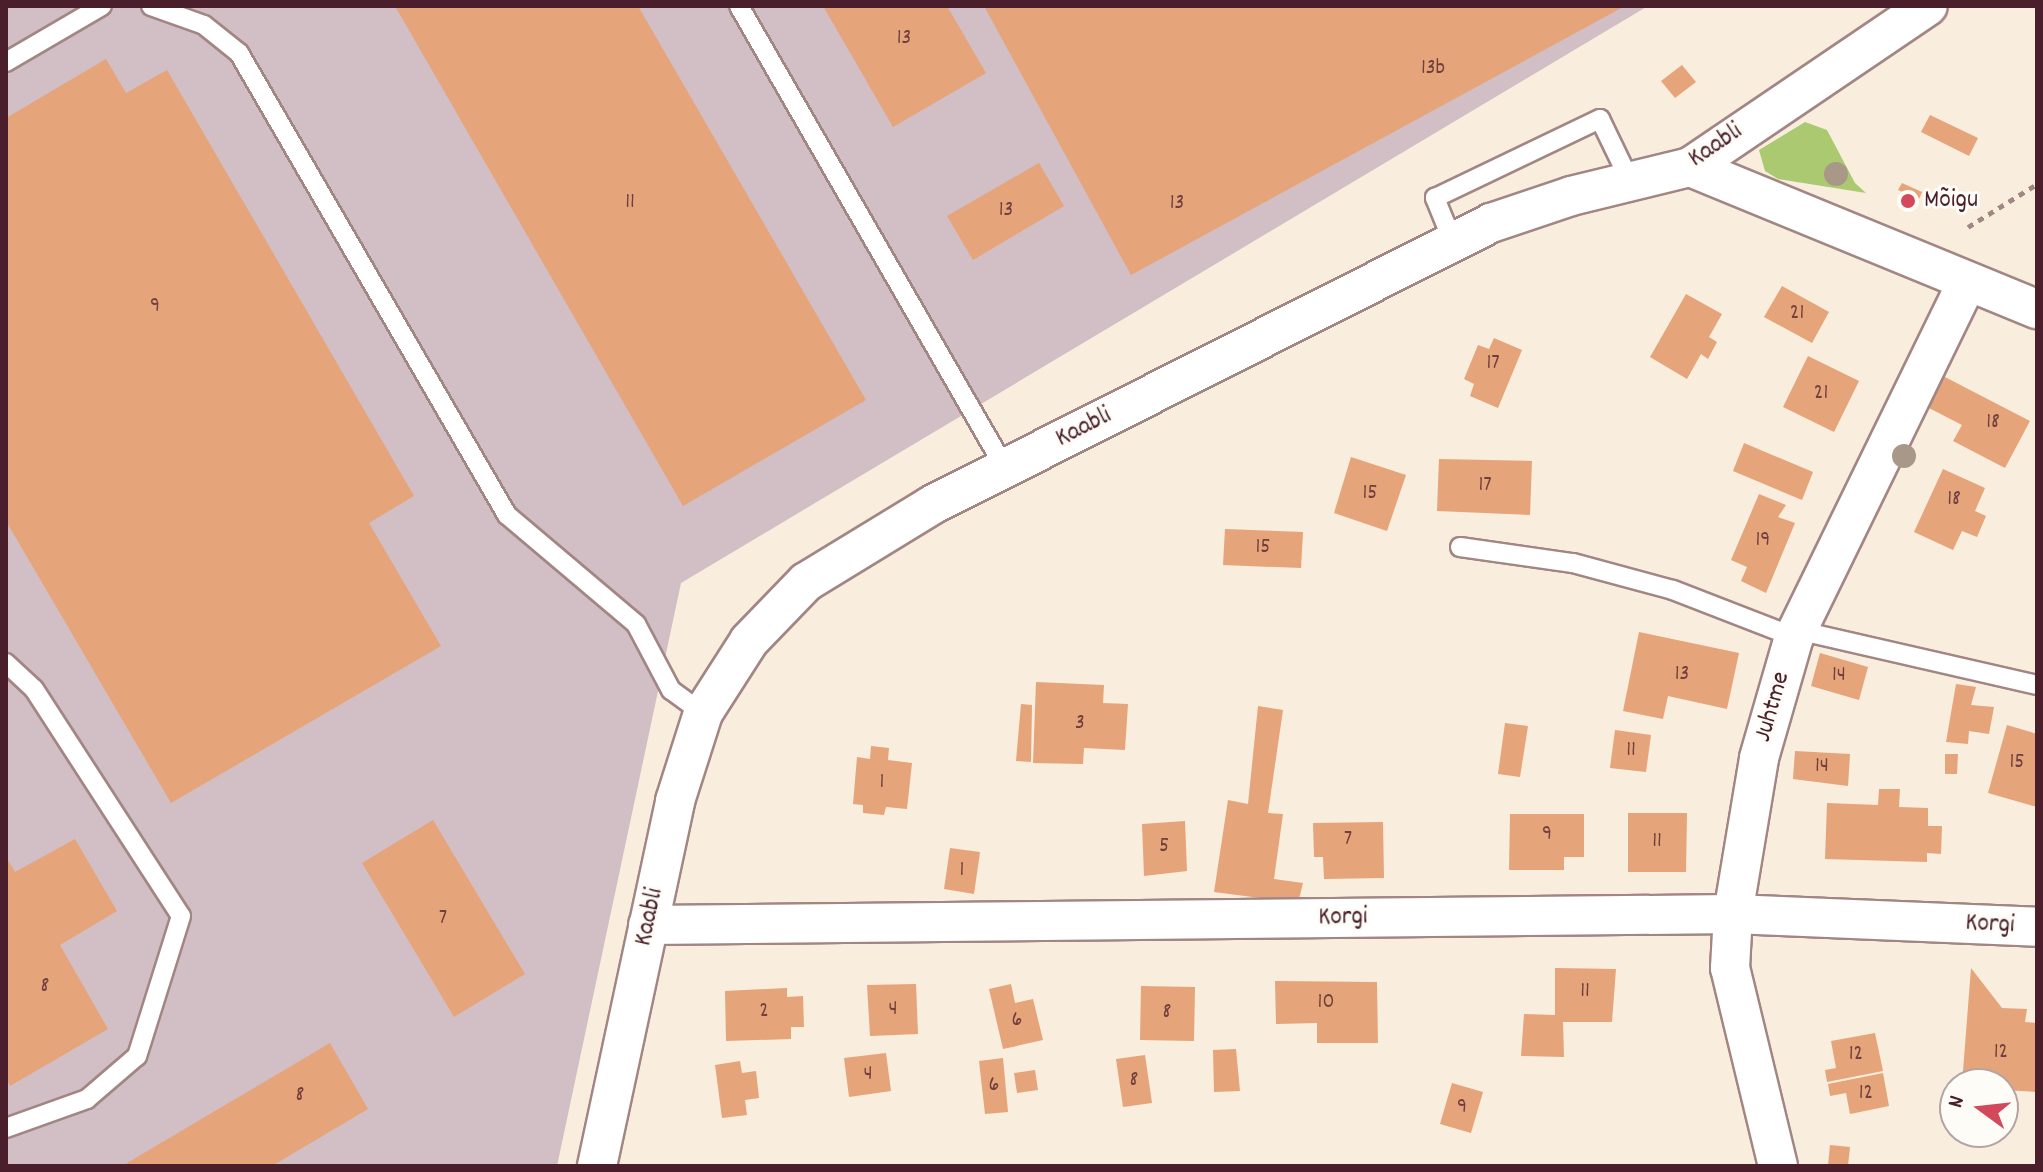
<!DOCTYPE html>
<html>
<head>
<meta charset="utf-8">
<style>
  body { margin:0 }
  #map { position:relative; width:2043px; height:1172px; overflow:hidden; background:#f9eddd; font-family:Dekko,sans-serif }
  div>[style] { position:absolute }
  [style*='--x'] { left:calc(var(--x)*1px); top:calc(var(--y)*1px); width:calc(var(--w)*1px); rotate:calc(var(--a)*1deg) }
  .industrial>* { inset:0; background:#d2bec5 }
  .green>* { inset:0; background:#aac970 }
  .building>* { inset:0; background:#e5a479 }
  .path>* { height:5px; margin-top:-2.5px; transform-origin:0; background:repeating-linear-gradient(90deg,#a28684 0 6px,transparent 0 12px) }
  .roads { filter:drop-shadow(2px 0 #a28684) drop-shadow(-2px 0 #a28684) drop-shadow(0 2px #a28684) drop-shadow(0 -2px #a28684) }
  .service>* { height:18px; margin:-9px; padding:0 9px; transform-origin:9px; border-radius:9px; background:#fff }
  .minor>* { height:38px; margin:-19px; padding:0 19px; transform-origin:19px; border-radius:19px; background:#fff }
  .trees>* { width:24px; height:24px; margin:-12px; border-radius:50%; background:#a99887 }
  .dots>* { width:22px; height:22px; translate:-50% -50%; box-sizing:border-box; border:4px solid #fdfcf7; border-radius:50% }
  span { translate:-50% -50%; white-space:nowrap; text-align:center; line-height:1.15; -webkit-text-stroke:6px #fdfcf7; paint-order:stroke }
  .number-label { font-size:22px; color:#71403e }
  .number-label span { -webkit-text-stroke-width:0 }
  .street-label { font-size:26px; color:#4a1f2b }
  .poi-label { font-size:26px; color:#4a1f2b }
  .left { translate:0 -50%; text-align:left }
  .frame { position:absolute; inset:0; border:8px solid #4a1f2b; pointer-events:none }
  .north { position:absolute; left:1939px; top:1068px; width:80px; height:80px; box-sizing:border-box; background:#fdfcf7; border:2px solid #b5a4a5; border-radius:50%; rotate:285deg; font-size:22px; font-weight:700; line-height:32px; text-align:center; color:#4a1f2b }
  .north::after { content:''; display:block; margin:auto; width:28px; height:36px; background:#d1495b; clip-path:polygon(50% 0,100% 100%,50% 72%,0 100%) }
</style>
</head>
<body>
<div id="map">
  <div class="industrial">
    <div style="clip-path:polygon(6px 6px,1648px 6px,681px 583px,557px 1166px,6px 1166px)"></div>
  </div>
  <div class="green">
    <div style="clip-path:polygon(1805px 122px,1827px 130px,1855px 183px,1866px 193px,1778px 179px,1765px 171px,1759px 150px)"></div>
  </div>
  <div class="building">
    <div style="clip-path:polygon(395px 6px,638px 6px,866px 400px,683px 506px)"></div>
    <div style="clip-path:polygon(823px 6px,947px 6px,986px 73px,893px 127px)"></div>
    <div style="clip-path:polygon(984px 6px,1625px 6px,1131px 275px)"></div>
    <div style="clip-path:polygon(106px 59px,126px 93px,167px 70px,414px 496px,369px 523px,441px 646px,171px 803px,6px 521px,6px 118px)"></div>
    <div style="clip-path:polygon(1682px 65px,1696px 82px,1675px 98px,1661px 81px)"></div>
    <div style="clip-path:polygon(1930px 115px,1978px 138px,1969px 156px,1921px 132px)"></div>
    <div style="clip-path:polygon(1039px 163px,1064px 206px,973px 260px,947px 216px)"></div>
    <div style="clip-path:polygon(1902px 183px,1922px 192px,1919px 199px,1898px 190px)"></div>
    <div style="clip-path:polygon(1782px 286px,1829px 312px,1812px 343px,1764px 317px)"></div>
    <div style="clip-path:polygon(1686px 294px,1722px 314px,1709px 337px,1717px 342px,1708px 359px,1701px 354px,1687px 379px,1650px 357px)"></div>
    <div style="clip-path:polygon(1494px 338px,1522px 350px,1498px 408px,1470px 396px,1474px 384px,1464px 379px,1478px 345px,1489px 349px)"></div>
    <div style="clip-path:polygon(1808px 356px,1859px 381px,1834px 432px,1783px 407px)"></div>
    <div style="clip-path:polygon(1943px 376px,2030px 421px,2005px 468px,1953px 441px,1962px 425px,1927px 407px)"></div>
    <div style="clip-path:polygon(1744px 443px,1813px 472px,1802px 500px,1733px 471px)"></div>
    <div style="clip-path:polygon(1351px 457px,1406px 475px,1387px 531px,1334px 513px)"></div>
    <div style="clip-path:polygon(1439px 459px,1532px 461px,1530px 515px,1437px 511px)"></div>
    <div style="clip-path:polygon(1943px 469px,1985px 488px,1975px 511px,1986px 516px,1977px 537px,1962px 531px,1953px 550px,1914px 532px)"></div>
    <div style="clip-path:polygon(1759px 494px,1786px 505px,1778px 517px,1795px 523px,1766px 593px,1741px 581px,1747px 567px,1731px 560px)"></div>
    <div style="clip-path:polygon(1225px 529px,1303px 532px,1301px 568px,1223px 565px)"></div>
    <div style="clip-path:polygon(1639px 632px,1739px 653px,1727px 709px,1668px 696px,1663px 719px,1623px 711px)"></div>
    <div style="clip-path:polygon(1820px 653px,1868px 667px,1859px 700px,1811px 686px)"></div>
    <div style="clip-path:polygon(1036px 682px,1104px 685px,1103px 703px,1128px 704px,1125px 750px,1084px 748px,1083px 764px,1033px 763px)"></div>
    <div style="clip-path:polygon(1956px 684px,1976px 687px,1971px 705px,1994px 707px,1989px 734px,1969px 731px,1968px 744px,1946px 742px)"></div>
    <div style="clip-path:polygon(1021px 704px,1032px 705px,1031px 762px,1016px 761px)"></div>
    <div style="clip-path:polygon(1258px 706px,1283px 710px,1268px 813px,1283px 814px,1274px 879px,1303px 883px,1298px 903px,1214px 892px,1228px 800px,1248px 804px)"></div>
    <div style="clip-path:polygon(1505px 723px,1528px 726px,1520px 777px,1498px 774px)"></div>
    <div style="clip-path:polygon(2007px 725px,2037px 734px,2037px 807px,1988px 793px)"></div>
    <div style="clip-path:polygon(1615px 730px,1651px 735px,1646px 772px,1610px 768px)"></div>
    <div style="clip-path:polygon(871px 746px,889px 748px,888px 760px,912px 763px,907px 809px,886px 807px,884px 815px,863px 813px,863px 805px,853px 804px,857px 757px,870px 759px)"></div>
    <div style="clip-path:polygon(1795px 751px,1850px 754px,1848px 786px,1793px 779px)"></div>
    <div style="clip-path:polygon(1945px 754px,1958px 754px,1957px 774px,1945px 774px)"></div>
    <div style="clip-path:polygon(1879px 789px,1900px 789px,1899px 807px,1928px 808px,1928px 826px,1942px 826px,1941px 854px,1927px 853px,1927px 862px,1825px 859px,1827px 803px,1878px 805px)"></div>
    <div style="clip-path:polygon(1628px 813px,1687px 813px,1686px 872px,1628px 872px)"></div>
    <div style="clip-path:polygon(1510px 814px,1584px 814px,1584px 857px,1564px 857px,1564px 870px,1509px 870px)"></div>
    <div style="clip-path:polygon(433px 820px,525px 974px,454px 1017px,362px 863px)"></div>
    <div style="clip-path:polygon(1185px 821px,1187px 871px,1144px 876px,1142px 824px)"></div>
    <div style="clip-path:polygon(1383px 822px,1384px 878px,1324px 879px,1323px 857px,1314px 857px,1313px 823px)"></div>
    <div style="clip-path:polygon(75px 839px,117px 911px,60px 945px,108px 1029px,10px 1086px,6px 1078px,6px 857px,15px 872px)"></div>
    <div style="clip-path:polygon(950px 848px,980px 852px,974px 894px,944px 889px)"></div>
    <div style="clip-path:polygon(1555px 968px,1616px 969px,1612px 1022px,1563px 1022px,1564px 1057px,1521px 1056px,1524px 1014px,1555px 1015px)"></div>
    <div style="clip-path:polygon(1971px 968px,2002px 1008px,2027px 1009px,2025px 1022px,2037px 1023px,2037px 1092px,2003px 1090px,2003px 1084px,1962px 1084px)"></div>
    <div style="clip-path:polygon(1275px 981px,1377px 982px,1378px 1043px,1317px 1043px,1317px 1023px,1276px 1024px)"></div>
    <div style="clip-path:polygon(916px 984px,918px 1034px,870px 1036px,867px 985px)"></div>
    <div style="clip-path:polygon(1011px 984px,1015px 1003px,1033px 999px,1043px 1040px,1003px 1049px,989px 989px)"></div>
    <div style="clip-path:polygon(1141px 986px,1195px 987px,1194px 1041px,1140px 1040px)"></div>
    <div style="clip-path:polygon(787px 988px,787px 997px,803px 996px,804px 1027px,791px 1027px,791px 1039px,726px 1041px,725px 991px)"></div>
    <div style="clip-path:polygon(1875px 1033px,1883px 1071px,1827px 1082px,1825px 1070px,1836px 1068px,1831px 1041px)"></div>
    <div style="clip-path:polygon(330px 1043px,368px 1109px,272px 1166px,122px 1166px)"></div>
    <div style="clip-path:polygon(1236px 1049px,1240px 1091px,1214px 1092px,1213px 1050px)"></div>
    <div style="clip-path:polygon(886px 1053px,891px 1091px,849px 1097px,844px 1058px)"></div>
    <div style="clip-path:polygon(1145px 1055px,1152px 1103px,1123px 1107px,1116px 1059px)"></div>
    <div style="clip-path:polygon(1003px 1058px,1008px 1112px,985px 1114px,979px 1061px)"></div>
    <div style="clip-path:polygon(740px 1061px,742px 1073px,756px 1071px,759px 1098px,745px 1100px,747px 1115px,722px 1118px,715px 1065px)"></div>
    <div style="clip-path:polygon(1035px 1070px,1038px 1090px,1017px 1093px,1014px 1073px)"></div>
    <div style="clip-path:polygon(1883px 1073px,1889px 1106px,1850px 1114px,1846px 1093px,1830px 1096px,1828px 1084px)"></div>
    <div style="clip-path:polygon(1452px 1083px,1483px 1092px,1471px 1133px,1440px 1124px)"></div>
    <div style="clip-path:polygon(1830px 1145px,1850px 1147px,1848px 1166px,1828px 1166px)"></div>
  </div>
  <div class="path">
    <div style="--x:1968;--y:227;--w:81;--a:-31.9"></div>
  </div>
  <div class="roads">
    <div class="service">
      <div style="--x:151;--y:6;--w:56;--a:19.7"></div>
      <div style="--x:204;--y:25;--w:45;--a:38.7"></div>
      <div style="--x:239;--y:53;--w:534;--a:59.88"></div>
      <div style="--x:507;--y:515;--w:169;--a:40.2"></div>
      <div style="--x:636;--y:624;--w:75;--a:62.1"></div>
      <div style="--x:671;--y:690;--w:39;--a:36"></div>
      <div style="--x:739;--y:6;--w:533;--a:60.07"></div>
      <div style="--x:6;--y:62;--w:111;--a:-30.3"></div>
      <div style="--x:1453;--y:242;--w:48;--a:-112.2"></div>
      <div style="--x:1435;--y:198;--w:183;--a:-25.6"></div>
      <div style="--x:1600;--y:119;--w:69;--a:64.2"></div>
      <div style="--x:1460;--y:547;--w:114;--a:8.1"></div>
      <div style="--x:1573;--y:563;--w:104;--a:15.1"></div>
      <div style="--x:1673;--y:590;--w:130;--a:21.2"></div>
      <div style="--x:1797;--y:630;--w:246;--a:12.9"></div>
      <div style="--x:6;--y:663;--w:38;--a:43"></div>
      <div style="--x:34;--y:689;--w:270;--a:57.1"></div>
      <div style="--x:181;--y:916;--w:147;--a:107.4"></div>
      <div style="--x:137;--y:1056;--w:66;--a:139.3"></div>
      <div style="--x:87;--y:1099;--w:86;--a:160.3"></div>
    </div>
    <div class="minor">
      <div style="--x:1690;--y:167;--w:375;--a:22.3"></div>
      <div style="--x:648;--y:925;--w:1085;--a:-0.58"></div>
      <div style="--x:1733;--y:914;--w:304;--a:2.4"></div>
      <div style="--x:597;--y:1166;--w:373;--a:-77.9"></div>
      <div style="--x:675;--y:801;--w:92;--a:-72.3"></div>
      <div style="--x:703;--y:713;--w:85;--a:-57.4"></div>
      <div style="--x:749;--y:641;--w:82;--a:-46"></div>
      <div style="--x:806;--y:582;--w:148;--a:-31.4"></div>
      <div style="--x:932;--y:505;--w:626;--a:-26.77"></div>
      <div style="--x:1491;--y:223;--w:84;--a:-18.6"></div>
      <div style="--x:1571;--y:196;--w:122;--a:-13.7"></div>
      <div style="--x:1690;--y:167;--w:287;--a:-34.1"></div>
      <div style="--x:1778;--y:1166;--w:204;--a:-103.6"></div>
      <div style="--x:1730;--y:968;--w:54;--a:-86.8"></div>
      <div style="--x:1733;--y:914;--w:158;--a:-80.5"></div>
      <div style="--x:1759;--y:758;--w:126;--a:-73.9"></div>
      <div style="--x:1794;--y:637;--w:395;--a:-64"></div>
    </div>
  </div>
  <div class="trees">
    <div style="left:1836px;top:174px"></div>
    <div style="left:1904px;top:456px"></div>
  </div>
  <div class="dots">
    <div style="left:1908px;top:201px;background:#d1495b"></div>
  </div>
  <div class="number-label">
    <span style="left:904px;top:39px">13</span>
    <span style="left:1433px;top:69px">13b</span>
    <span style="left:630px;top:203px">11</span>
    <span style="left:1177px;top:204px">13</span>
    <span style="left:1006px;top:211px">13</span>
    <span style="left:155px;top:307px">9</span>
    <span style="left:1797px;top:314px">21</span>
    <span style="left:1493px;top:364px">17</span>
    <span style="left:1821px;top:394px">21</span>
    <span style="left:1993px;top:423px">18</span>
    <span style="left:1485px;top:486px">17</span>
    <span style="left:1370px;top:494px">15</span>
    <span style="left:1954px;top:500px">18</span>
    <span style="left:1763px;top:541px">19</span>
    <span style="left:1263px;top:548px">15</span>
    <span style="left:1682px;top:675px">13</span>
    <span style="left:1839px;top:676px">14</span>
    <span style="left:1080px;top:724px">3</span>
    <span style="left:1631px;top:751px">11</span>
    <span style="left:2017px;top:763px">15</span>
    <span style="left:1822px;top:767px">14</span>
    <span style="left:882px;top:783px">1</span>
    <span style="left:1547px;top:835px">9</span>
    <span style="left:1348px;top:840px">7</span>
    <span style="left:1657px;top:842px">11</span>
    <span style="left:1164px;top:847px">5</span>
    <span style="left:962px;top:871px">1</span>
    <span style="left:443px;top:919px">7</span>
    <span style="left:45px;top:987px">8</span>
    <span style="left:1585px;top:992px">11</span>
    <span style="left:1326px;top:1003px">10</span>
    <span style="left:893px;top:1010px">4</span>
    <span style="left:764px;top:1012px">2</span>
    <span style="left:1167px;top:1013px">8</span>
    <span style="left:1017px;top:1021px">6</span>
    <span style="left:2001px;top:1053px">12</span>
    <span style="left:1856px;top:1055px">12</span>
    <span style="left:868px;top:1075px">4</span>
    <span style="left:1134px;top:1081px">8</span>
    <span style="left:994px;top:1086px">6</span>
    <span style="left:1866px;top:1094px">12</span>
    <span style="left:300px;top:1096px">8</span>
    <span style="left:1462px;top:1108px">9</span>
  </div>
  <div class="street-label">
    <span style="left:1716px;top:146px;rotate:-34deg">Kaabli</span>
    <span style="left:1084px;top:428px;rotate:-27deg">Kaabli</span>
    <span style="left:1773px;top:707px;rotate:-74deg">Juhtme</span>
    <span style="left:650px;top:917px;rotate:-78deg">Kaabli</span>
    <span style="left:1343px;top:918px;rotate:-1deg">Korgi</span>
    <span style="left:1990px;top:925px;rotate:3deg">Korgi</span>
  </div>
  <div class="poi-label">
    <span class="left" style="left:1924px;top:201px">Mõigu</span>
  </div>
  <div class="frame"></div>
  <div class="north">N</div>
</div>
</body>
</html>
